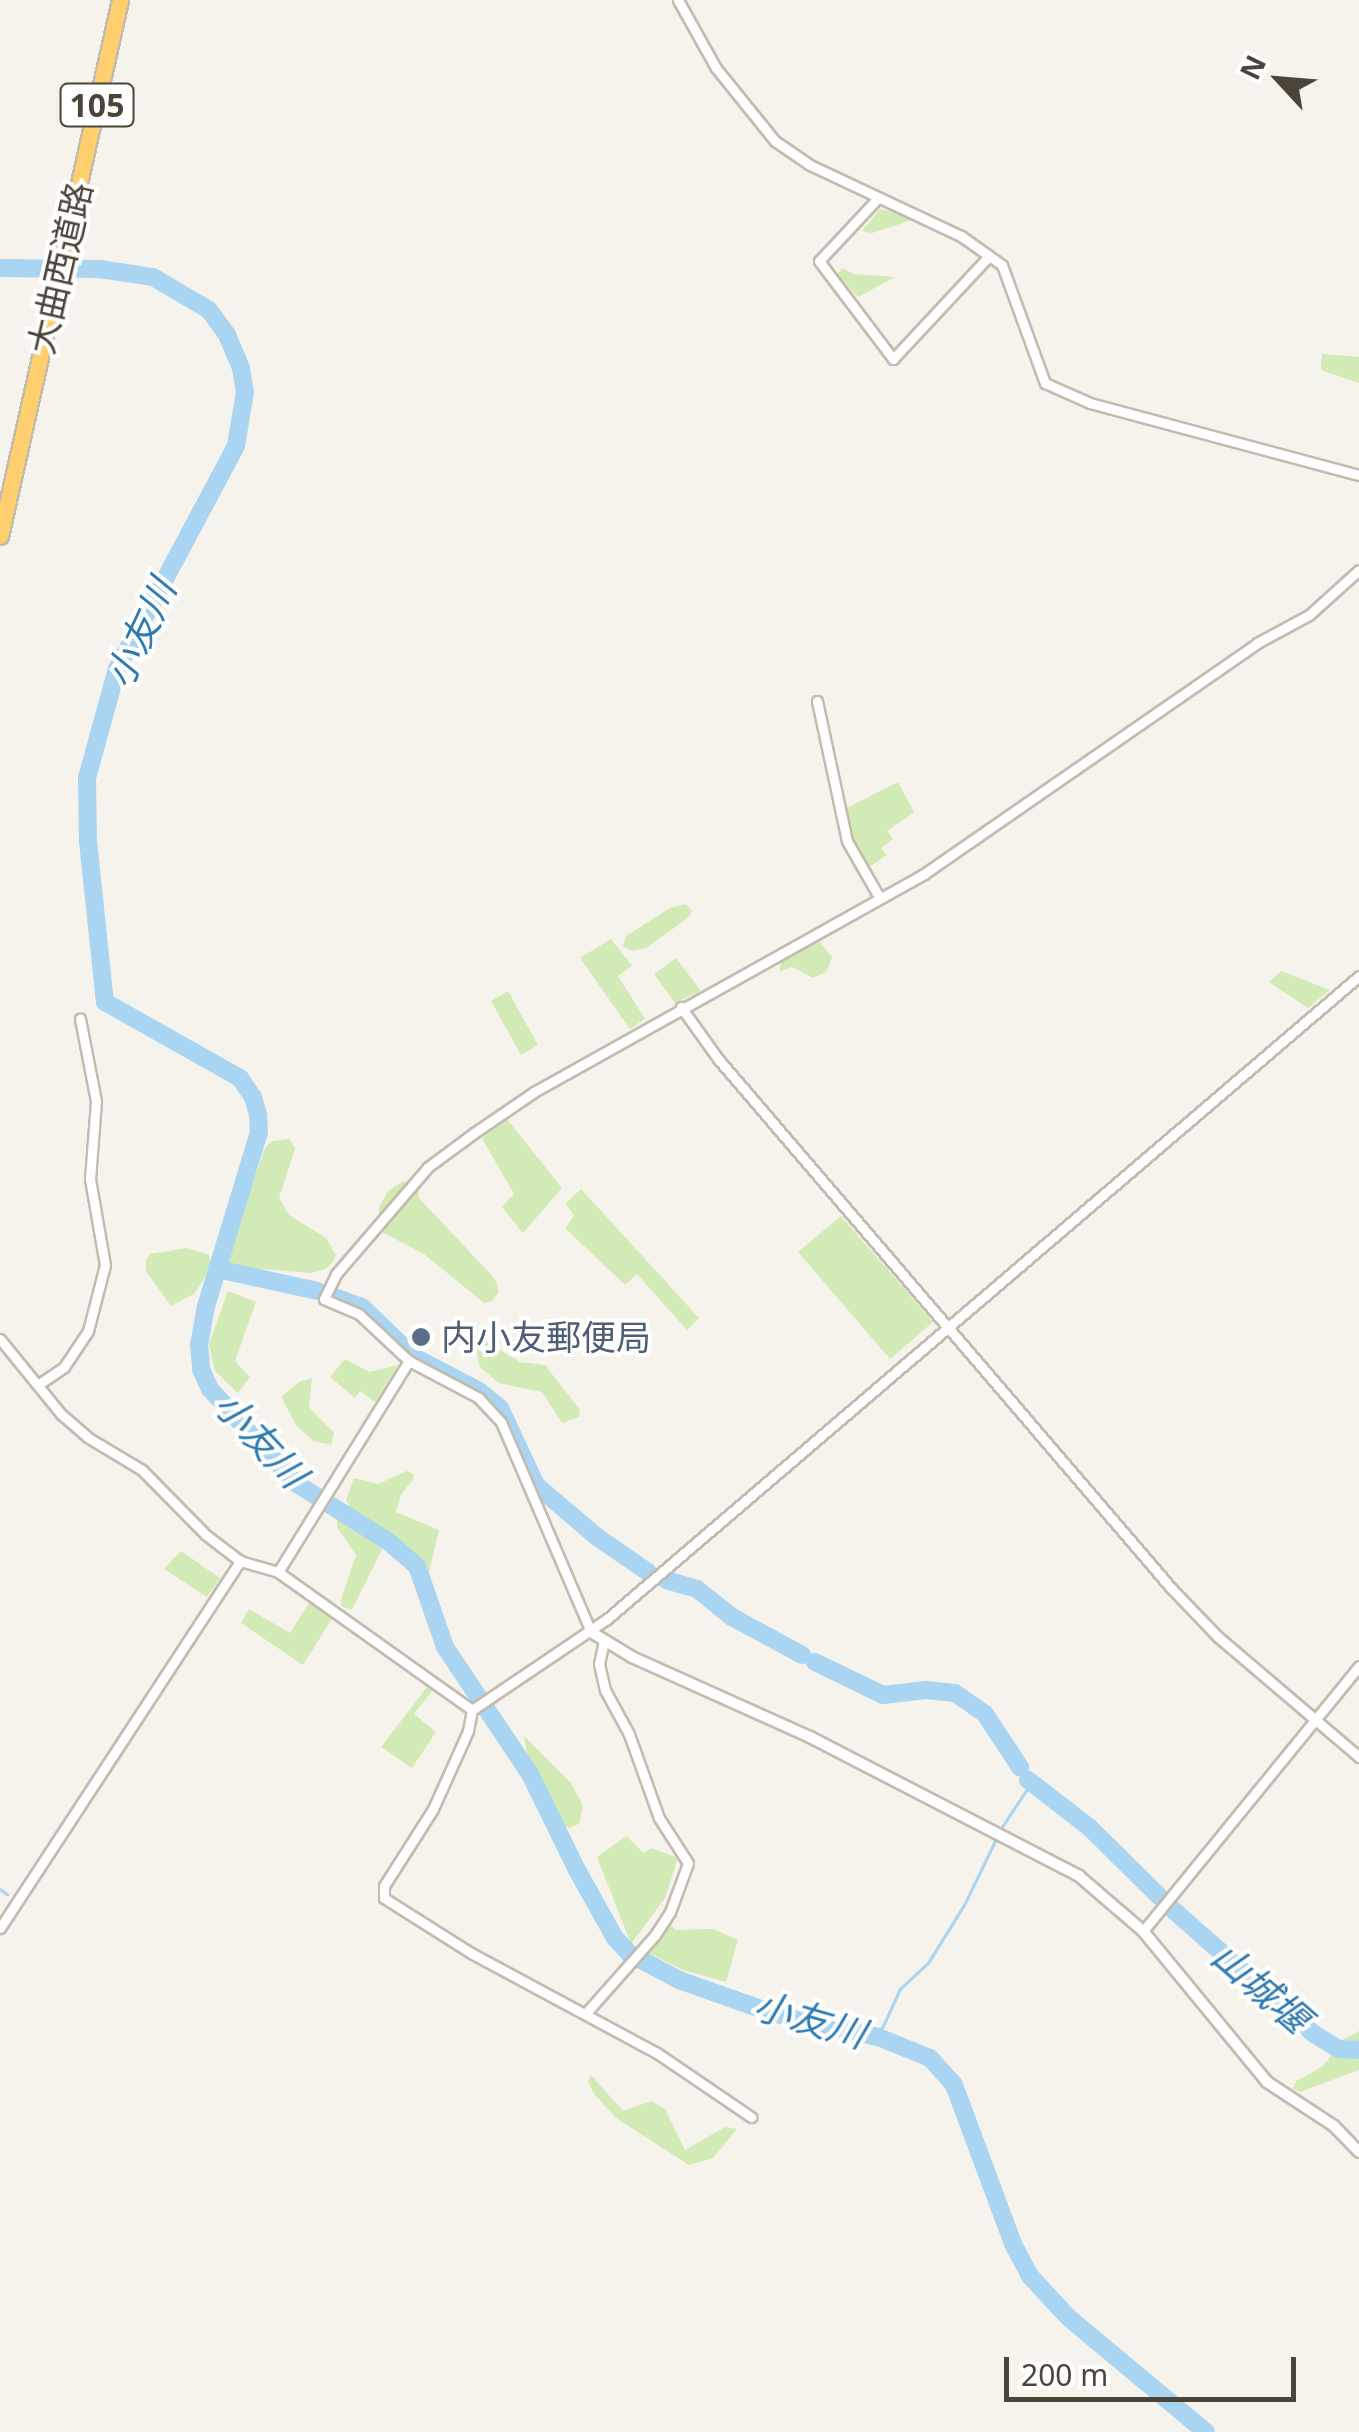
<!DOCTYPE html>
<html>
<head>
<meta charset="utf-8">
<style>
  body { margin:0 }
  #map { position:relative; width:1359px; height:2432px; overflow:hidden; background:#f6f3ec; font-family:"Noto Sans","Noto Sans JP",sans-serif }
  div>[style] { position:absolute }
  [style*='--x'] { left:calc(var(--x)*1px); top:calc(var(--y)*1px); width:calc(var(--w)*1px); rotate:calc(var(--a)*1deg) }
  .green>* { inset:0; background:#d2eab5 }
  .stream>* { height:2.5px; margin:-1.25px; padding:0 1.25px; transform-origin:1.25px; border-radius:1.25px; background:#a9d4f2 }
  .river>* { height:18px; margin:-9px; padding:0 9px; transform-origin:9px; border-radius:9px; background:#a9d4f2 }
  .roads { filter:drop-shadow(2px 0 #c2bbae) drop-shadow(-2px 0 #c2bbae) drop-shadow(0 2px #c2bbae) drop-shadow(0 -2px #c2bbae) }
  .minor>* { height:9px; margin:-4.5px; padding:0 4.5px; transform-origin:4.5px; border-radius:4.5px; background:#fff }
  .tertiary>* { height:10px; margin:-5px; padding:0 5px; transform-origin:5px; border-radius:5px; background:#fff }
  .motorway>* { height:15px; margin:-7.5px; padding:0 7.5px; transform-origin:7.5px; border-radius:7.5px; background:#ffcf6e }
  .dots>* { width:28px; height:28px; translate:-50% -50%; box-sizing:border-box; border:5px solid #fff; border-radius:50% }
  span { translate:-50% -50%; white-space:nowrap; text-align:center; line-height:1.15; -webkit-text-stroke:8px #fff; paint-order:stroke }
  .shield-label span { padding:2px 8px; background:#fff; border:2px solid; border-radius:8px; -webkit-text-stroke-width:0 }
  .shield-label { font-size:32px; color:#4b4439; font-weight:700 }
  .street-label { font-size:35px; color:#4b4439 }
  .service-label { font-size:35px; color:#4e5e75 }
  .left { translate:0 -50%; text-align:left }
  .water-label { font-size:38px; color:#2e7ab2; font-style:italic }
  .north { position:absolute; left:1229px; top:30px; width:100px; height:100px; -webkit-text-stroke:8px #fff; paint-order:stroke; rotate:296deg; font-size:28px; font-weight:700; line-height:40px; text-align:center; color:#4b4439 }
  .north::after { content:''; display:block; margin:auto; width:35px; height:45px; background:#4b4439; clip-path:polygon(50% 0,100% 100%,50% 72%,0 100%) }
  .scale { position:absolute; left:1004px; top:2357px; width:292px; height:45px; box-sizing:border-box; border:5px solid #4b4439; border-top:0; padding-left:12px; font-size:30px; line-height:35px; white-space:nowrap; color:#4b4439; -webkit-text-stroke:8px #fff; paint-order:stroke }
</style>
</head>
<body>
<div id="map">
  <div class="green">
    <div style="clip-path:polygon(880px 209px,902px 214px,912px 220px,872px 233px,862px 231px)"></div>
    <div style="clip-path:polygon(842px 268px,854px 274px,895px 277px,858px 297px,838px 275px)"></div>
    <div style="clip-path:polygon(1322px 354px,1359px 357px,1359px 383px,1321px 370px)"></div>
    <div style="clip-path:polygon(898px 782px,914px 812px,887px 831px,893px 839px,881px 848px,887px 855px,868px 868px,851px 835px,847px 808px)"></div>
    <div style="clip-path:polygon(686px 904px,692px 911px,688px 918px,646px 948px,632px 951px,623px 946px,626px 936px,670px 908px)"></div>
    <div style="clip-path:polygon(611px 939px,632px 966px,618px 976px,645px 1019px,630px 1029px,580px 958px)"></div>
    <div style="clip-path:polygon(820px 942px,832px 957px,827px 971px,813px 978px,792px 967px,779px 972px,782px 960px)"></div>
    <div style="clip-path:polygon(676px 958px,701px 991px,675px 1003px,654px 974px)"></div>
    <div style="clip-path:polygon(1281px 971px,1330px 990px,1308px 1008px,1269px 982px)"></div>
    <div style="clip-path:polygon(508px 991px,538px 1045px,521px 1055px,491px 1001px)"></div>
    <div style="clip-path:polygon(507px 1119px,562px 1188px,523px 1233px,502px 1207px,514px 1194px,482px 1138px)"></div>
    <div style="clip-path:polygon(290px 1139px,295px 1149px,279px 1198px,289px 1215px,326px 1238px,336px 1255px,333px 1262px,326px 1269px,311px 1273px,229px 1266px,226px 1260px,265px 1148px,272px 1141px)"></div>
    <div style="clip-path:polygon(404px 1181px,418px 1188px,419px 1198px,495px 1279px,499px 1292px,492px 1301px,484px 1303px,424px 1254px,380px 1231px,379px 1207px,388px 1191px)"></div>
    <div style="clip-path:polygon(581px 1189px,699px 1318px,687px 1330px,637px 1274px,625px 1285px,565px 1228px,574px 1216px,566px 1203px)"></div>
    <div style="clip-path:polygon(841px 1216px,933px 1322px,890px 1359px,798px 1252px)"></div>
    <div style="clip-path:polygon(187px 1248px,209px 1255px,211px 1268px,194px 1294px,171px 1306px,146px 1271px,146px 1260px,150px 1254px)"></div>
    <div style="clip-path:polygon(228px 1291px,256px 1302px,235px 1361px,250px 1377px,238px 1393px,215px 1371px,209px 1344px)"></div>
    <div style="clip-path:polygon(485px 1341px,520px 1362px,545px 1365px,580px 1410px,579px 1417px,562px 1423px,542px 1392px,499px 1383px,480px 1367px,475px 1342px)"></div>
    <div style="clip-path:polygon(345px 1359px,370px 1372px,398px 1365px,375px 1402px,360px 1391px,355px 1398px,330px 1377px)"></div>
    <div style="clip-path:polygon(312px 1378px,309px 1407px,334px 1433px,331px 1445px,313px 1441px,296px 1425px,281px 1397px,299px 1382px)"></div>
    <div style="clip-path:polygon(407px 1471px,414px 1474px,413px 1479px,401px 1495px,396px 1512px,439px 1530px,429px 1572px,423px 1570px,422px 1561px,410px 1549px,353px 1514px,346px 1500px,354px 1478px,378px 1484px)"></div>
    <div style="clip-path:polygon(337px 1519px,370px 1535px,382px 1549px,352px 1610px,341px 1606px,341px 1600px,356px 1555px,337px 1527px)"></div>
    <div style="clip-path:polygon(181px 1551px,220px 1578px,207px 1597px,164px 1569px)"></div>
    <div style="clip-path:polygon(311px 1600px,335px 1614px,303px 1665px,241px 1623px,249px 1609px,290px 1633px)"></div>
    <div style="clip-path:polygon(427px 1687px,433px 1690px,414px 1714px,436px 1732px,412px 1768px,381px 1747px)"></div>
    <div style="clip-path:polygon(524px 1736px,571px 1783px,583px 1806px,579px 1824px,568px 1828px,562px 1824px,527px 1754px)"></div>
    <div style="clip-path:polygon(626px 1836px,644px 1853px,651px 1848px,678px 1858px,665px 1898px,631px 1944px,597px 1857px)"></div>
    <div style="clip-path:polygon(669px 1923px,676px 1930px,713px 1929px,738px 1940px,726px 1982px,683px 1970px,648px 1953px)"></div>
    <div style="clip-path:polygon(1359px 2031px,1359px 2070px,1300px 2092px,1293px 2089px,1296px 2081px,1322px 2067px,1344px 2039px)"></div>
    <div style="clip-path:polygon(591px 2075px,623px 2111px,651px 2101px,665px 2109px,685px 2150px,725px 2127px,737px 2129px,713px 2158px,689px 2165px,616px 2118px,594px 2094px,588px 2082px)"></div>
  </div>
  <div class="stream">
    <div style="--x:1002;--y:1827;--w:53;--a:-56.6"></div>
    <div style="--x:0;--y:1889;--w:9;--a:36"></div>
    <div style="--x:878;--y:2037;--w:53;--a:-65.4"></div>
    <div style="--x:900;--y:1989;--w:38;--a:-43"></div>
    <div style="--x:928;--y:1963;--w:68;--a:-58.2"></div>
    <div style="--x:964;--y:1905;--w:73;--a:-64.1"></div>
  </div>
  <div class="river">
    <div style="--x:0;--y:268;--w:100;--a:0.6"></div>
    <div style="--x:100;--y:269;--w:54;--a:8.6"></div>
    <div style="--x:153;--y:277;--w:65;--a:30.5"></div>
    <div style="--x:209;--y:310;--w:31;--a:54"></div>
    <div style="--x:227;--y:335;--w:36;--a:67"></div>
    <div style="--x:241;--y:368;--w:24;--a:81"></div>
    <div style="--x:245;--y:392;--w:55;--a:99.5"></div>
    <div style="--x:236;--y:446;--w:253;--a:118.1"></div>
    <div style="--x:117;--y:669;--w:113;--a:105.4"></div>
    <div style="--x:87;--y:778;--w:63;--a:89.1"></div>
    <div style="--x:88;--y:841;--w:162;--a:84"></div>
    <div style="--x:105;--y:1002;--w:155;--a:29.4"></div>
    <div style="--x:240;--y:1078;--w:23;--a:56"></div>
    <div style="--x:253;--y:1097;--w:19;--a:74"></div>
    <div style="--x:258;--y:1115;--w:17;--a:87"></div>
    <div style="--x:259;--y:1132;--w:182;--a:106.9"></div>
    <div style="--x:206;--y:1306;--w:39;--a:100"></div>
    <div style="--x:199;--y:1344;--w:25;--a:85"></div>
    <div style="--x:201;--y:1369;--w:22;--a:66"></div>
    <div style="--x:210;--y:1389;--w:129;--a:47.5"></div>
    <div style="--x:297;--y:1484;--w:109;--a:32.2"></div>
    <div style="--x:389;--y:1542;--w:37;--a:41"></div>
    <div style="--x:417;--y:1566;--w:86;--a:70.9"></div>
    <div style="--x:445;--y:1647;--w:153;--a:56.2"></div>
    <div style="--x:530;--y:1774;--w:107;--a:63.9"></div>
    <div style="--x:577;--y:1870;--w:78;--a:60.8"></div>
    <div style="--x:615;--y:1938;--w:22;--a:47"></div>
    <div style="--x:630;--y:1954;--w:55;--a:28"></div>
    <div style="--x:679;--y:1980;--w:99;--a:19.5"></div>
    <div style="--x:772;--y:2013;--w:109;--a:12.8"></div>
    <div style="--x:878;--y:2037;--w:56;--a:22"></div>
    <div style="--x:930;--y:2058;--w:36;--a:48"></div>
    <div style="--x:954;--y:2085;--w:170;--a:69.6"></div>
    <div style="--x:1013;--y:2244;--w:36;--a:62"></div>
    <div style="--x:1030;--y:2276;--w:57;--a:47.1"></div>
    <div style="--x:1069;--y:2318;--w:178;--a:39.8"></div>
    <div style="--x:217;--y:1269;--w:103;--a:12.3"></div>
    <div style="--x:334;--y:1297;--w:30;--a:20"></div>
    <div style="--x:362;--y:1307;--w:72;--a:43.9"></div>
    <div style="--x:414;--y:1357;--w:73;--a:27.6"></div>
    <div style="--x:479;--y:1391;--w:27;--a:39"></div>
    <div style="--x:500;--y:1408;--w:85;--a:64.9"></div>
    <div style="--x:536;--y:1485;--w:80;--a:40.4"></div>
    <div style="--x:597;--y:1537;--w:62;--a:34.5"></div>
    <div style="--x:666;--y:1580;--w:32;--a:16"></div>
    <div style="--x:697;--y:1589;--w:45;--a:38.7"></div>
    <div style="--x:732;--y:1617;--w:80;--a:28.5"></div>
    <div style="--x:815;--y:1662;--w:76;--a:25.9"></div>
    <div style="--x:883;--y:1695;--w:43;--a:-6.6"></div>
    <div style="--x:926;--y:1690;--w:29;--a:6"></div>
    <div style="--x:955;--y:1693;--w:37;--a:35"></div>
    <div style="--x:985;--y:1714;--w:64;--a:56.6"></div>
    <div style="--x:1028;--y:1780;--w:78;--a:37.7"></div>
    <div style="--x:1090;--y:1828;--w:98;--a:44.6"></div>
    <div style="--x:1171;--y:1908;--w:191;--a:41.4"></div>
    <div style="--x:1314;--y:2034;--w:29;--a:31"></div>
    <div style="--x:1339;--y:2049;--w:20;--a:3"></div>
  </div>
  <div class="roads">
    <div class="minor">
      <div style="--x:678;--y:0;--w:78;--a:60.8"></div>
      <div style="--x:716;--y:68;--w:94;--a:51.1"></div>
      <div style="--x:775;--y:141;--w:42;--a:34.4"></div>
      <div style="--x:810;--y:165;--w:167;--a:25.2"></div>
      <div style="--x:961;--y:236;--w:50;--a:35.3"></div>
      <div style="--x:1002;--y:265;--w:126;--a:70"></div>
      <div style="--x:1045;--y:383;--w:49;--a:24"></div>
      <div style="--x:1090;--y:403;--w:278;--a:15"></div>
      <div style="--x:878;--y:198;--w:86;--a:133.1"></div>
      <div style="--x:819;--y:261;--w:123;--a:52.9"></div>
      <div style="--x:893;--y:359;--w:141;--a:-47"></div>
      <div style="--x:817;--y:701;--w:143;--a:77.9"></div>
      <div style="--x:847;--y:841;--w:64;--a:60.3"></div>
      <div style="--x:681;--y:1007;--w:65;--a:54.4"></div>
      <div style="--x:719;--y:1060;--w:696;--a:49.43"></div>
      <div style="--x:1172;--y:1589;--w:65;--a:46.2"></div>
      <div style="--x:1217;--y:1636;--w:187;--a:40.4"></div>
      <div style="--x:0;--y:1339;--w:97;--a:50.9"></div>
      <div style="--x:61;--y:1414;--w:35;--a:41"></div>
      <div style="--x:87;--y:1437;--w:64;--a:31"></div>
      <div style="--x:142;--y:1470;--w:91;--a:45.4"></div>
      <div style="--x:206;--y:1535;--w:43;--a:37.4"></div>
      <div style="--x:240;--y:1561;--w:40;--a:16"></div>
      <div style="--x:278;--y:1572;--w:238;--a:35.4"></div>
      <div style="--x:472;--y:1710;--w:163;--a:-34"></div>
      <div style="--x:607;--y:1619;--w:989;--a:-40.53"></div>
      <div style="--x:39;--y:1384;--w:30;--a:-34"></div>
      <div style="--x:64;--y:1367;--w:43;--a:-56.3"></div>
      <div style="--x:88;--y:1331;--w:68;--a:-75.6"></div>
      <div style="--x:105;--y:1265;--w:87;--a:-99.9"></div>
      <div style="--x:90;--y:1179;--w:78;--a:-85.6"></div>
      <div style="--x:96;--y:1101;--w:84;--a:-101"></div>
      <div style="--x:278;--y:1572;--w:248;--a:-58.2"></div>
      <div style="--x:591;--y:1632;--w:228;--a:-113.2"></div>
      <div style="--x:501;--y:1422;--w:33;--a:-133"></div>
      <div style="--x:479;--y:1398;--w:79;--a:-152.1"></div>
      <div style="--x:409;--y:1361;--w:69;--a:-136.8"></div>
      <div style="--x:359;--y:1314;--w:38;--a:-157"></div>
      <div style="--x:324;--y:1299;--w:28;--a:-64"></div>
      <div style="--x:336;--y:1274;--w:141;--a:-49.3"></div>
      <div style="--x:428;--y:1167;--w:57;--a:-36.5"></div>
      <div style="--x:474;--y:1133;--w:73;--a:-34.3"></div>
      <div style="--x:534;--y:1092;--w:447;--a:-29.2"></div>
      <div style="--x:924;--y:874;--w:405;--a:-34.7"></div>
      <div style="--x:1257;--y:643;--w:59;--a:-28.3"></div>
      <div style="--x:1309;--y:615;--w:67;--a:-42"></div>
      <div style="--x:472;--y:1710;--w:21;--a:101"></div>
      <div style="--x:468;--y:1731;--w:85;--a:114.2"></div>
      <div style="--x:433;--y:1809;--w:91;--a:122.5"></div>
      <div style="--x:384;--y:1886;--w:12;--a:90"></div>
      <div style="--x:384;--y:1898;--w:103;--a:32.3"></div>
      <div style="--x:471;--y:1953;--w:211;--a:28.3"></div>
      <div style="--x:657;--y:2053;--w:114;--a:34.2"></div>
      <div style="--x:0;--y:1928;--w:439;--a:-56.8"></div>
      <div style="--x:1143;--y:1931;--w:342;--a:-50.8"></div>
      <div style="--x:586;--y:2013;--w:104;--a:-48.5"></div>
      <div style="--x:655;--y:1935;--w:27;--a:-57"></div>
      <div style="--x:670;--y:1912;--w:52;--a:-69.8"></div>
      <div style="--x:688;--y:1863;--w:54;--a:-122.8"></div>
      <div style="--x:659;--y:1818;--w:89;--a:-109.7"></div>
      <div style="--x:629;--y:1734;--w:50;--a:-118.6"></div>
      <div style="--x:605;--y:1690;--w:27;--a:-103"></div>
      <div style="--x:599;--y:1664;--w:25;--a:-78"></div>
    </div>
    <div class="tertiary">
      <div style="--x:591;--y:1632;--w:48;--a:31.4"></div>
      <div style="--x:632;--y:1657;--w:195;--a:24.2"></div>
      <div style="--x:810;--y:1737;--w:303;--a:27.3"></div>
      <div style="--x:1079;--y:1876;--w:84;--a:40.7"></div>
      <div style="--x:1143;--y:1931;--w:195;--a:50.6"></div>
      <div style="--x:1267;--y:2082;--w:80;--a:33.3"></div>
      <div style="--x:1334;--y:2126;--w:36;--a:46"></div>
    </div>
    <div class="motorway">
      <div style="--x:0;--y:536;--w:549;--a:-77.38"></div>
    </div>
  </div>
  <div class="dots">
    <div style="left:421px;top:1337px;background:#5c6f8a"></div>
  </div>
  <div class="shield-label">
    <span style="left:97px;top:105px">105</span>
  </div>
  <div class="street-label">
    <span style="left:60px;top:268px;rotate:-77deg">大曲西道路</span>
  </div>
  <div class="service-label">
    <span class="left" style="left:441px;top:1337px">内小友郵便局</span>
  </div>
  <div class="water-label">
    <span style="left:140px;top:633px;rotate:-65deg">小友川</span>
    <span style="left:261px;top:1439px;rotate:47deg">小友川</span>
    <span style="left:1261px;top:1987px;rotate:41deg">山城堰</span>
    <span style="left:810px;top:2019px;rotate:16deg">小友川</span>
  </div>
  <div class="north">N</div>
  <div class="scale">200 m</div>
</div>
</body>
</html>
